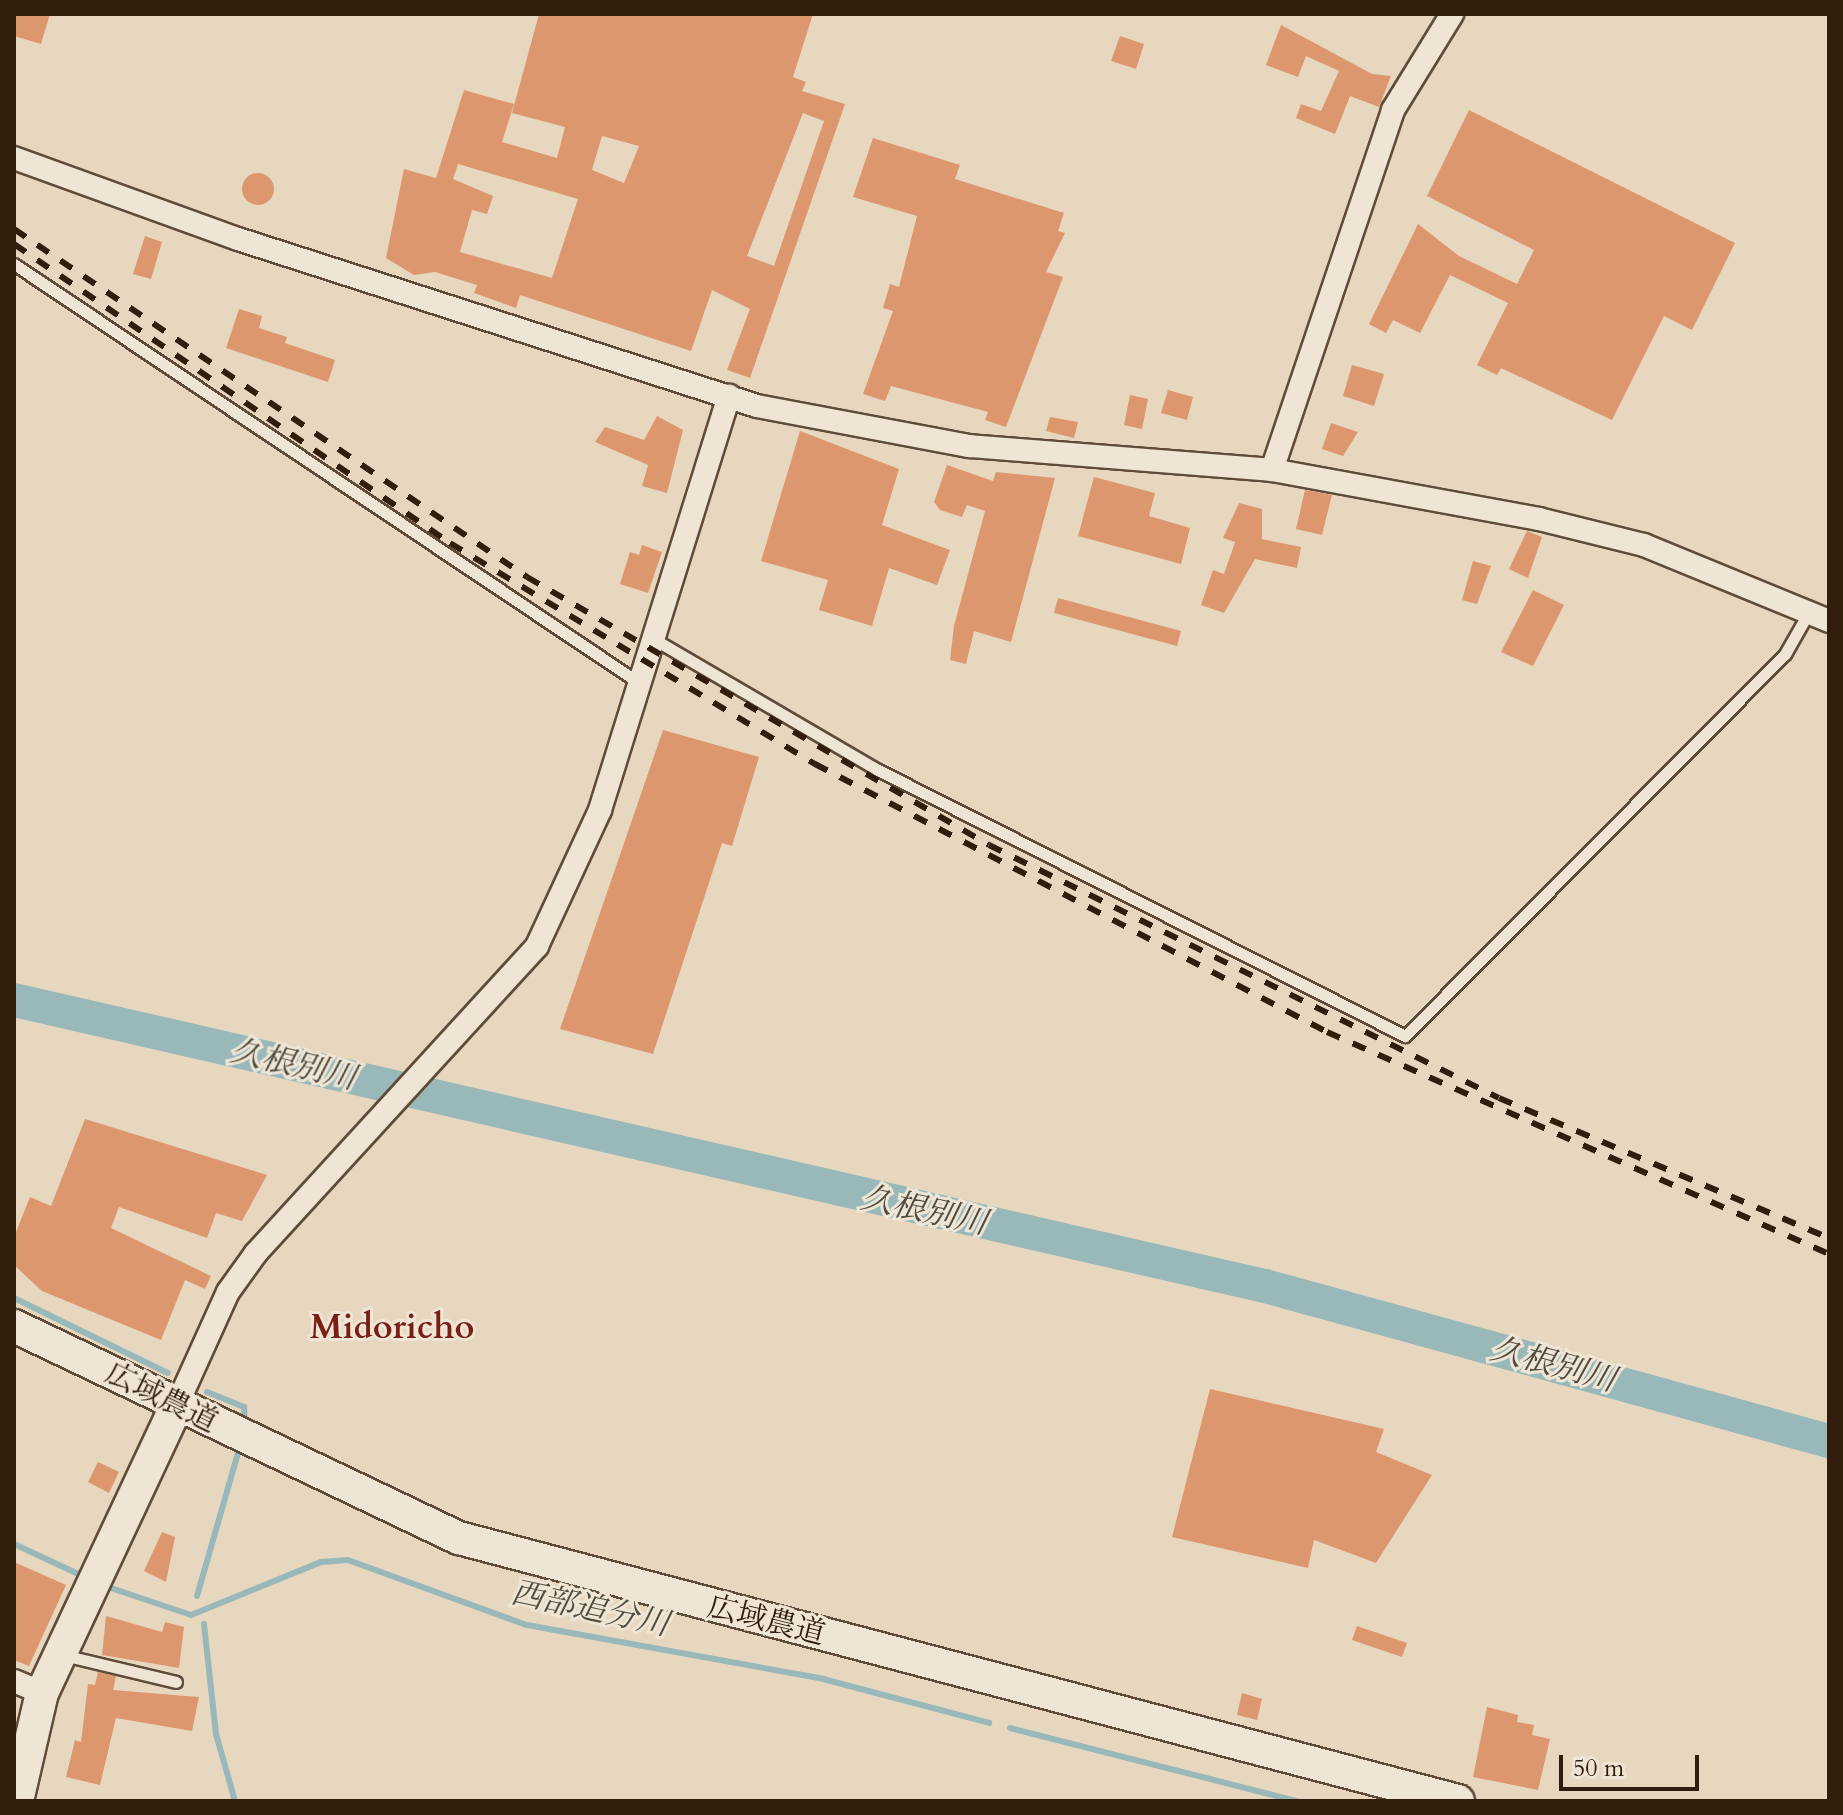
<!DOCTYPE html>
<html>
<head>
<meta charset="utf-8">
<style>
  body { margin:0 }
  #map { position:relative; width:1843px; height:1815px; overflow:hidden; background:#e7d7bf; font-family:Cardo,"Noto Serif JP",serif }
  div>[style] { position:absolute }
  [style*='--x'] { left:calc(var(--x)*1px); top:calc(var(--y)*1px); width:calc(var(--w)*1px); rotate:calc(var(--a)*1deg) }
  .stream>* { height:6px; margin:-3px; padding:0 3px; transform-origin:3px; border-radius:3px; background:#99b8ba }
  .river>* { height:34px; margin:-17px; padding:0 17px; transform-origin:17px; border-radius:17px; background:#99b8ba }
  .building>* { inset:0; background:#dc976f }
  .round { border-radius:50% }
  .roads { filter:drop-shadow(2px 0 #5e4c38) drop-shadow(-2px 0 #5e4c38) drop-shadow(0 2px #5e4c38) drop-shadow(0 -2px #5e4c38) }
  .lane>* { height:11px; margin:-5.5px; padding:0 5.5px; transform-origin:5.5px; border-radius:5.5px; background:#efe5d5 }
  .street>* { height:22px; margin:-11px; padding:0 11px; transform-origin:11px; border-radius:11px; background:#efe5d5 }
  .secondary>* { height:32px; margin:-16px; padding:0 16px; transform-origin:16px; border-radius:16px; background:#efe5d5 }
  .rail>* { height:6px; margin-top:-3px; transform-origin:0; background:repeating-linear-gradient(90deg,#301d0b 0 14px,transparent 0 28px) }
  span { translate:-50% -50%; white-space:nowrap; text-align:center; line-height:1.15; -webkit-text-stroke:6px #efe5d5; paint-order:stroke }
  .street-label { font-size:30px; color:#301d0b }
  .water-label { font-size:32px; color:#504c40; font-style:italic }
  .quarter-label { font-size:34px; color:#7a1f14; font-weight:700 }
  .frame { position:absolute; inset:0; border:16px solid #301d0b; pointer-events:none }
  .scale { position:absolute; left:1559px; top:1755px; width:140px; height:36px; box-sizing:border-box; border:4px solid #301d0b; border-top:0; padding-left:10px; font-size:24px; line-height:28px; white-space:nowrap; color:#301d0b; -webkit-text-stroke:6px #efe5d5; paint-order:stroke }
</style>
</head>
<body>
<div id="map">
  <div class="stream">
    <div style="--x:14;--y:1298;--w:171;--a:26"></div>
    <div style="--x:207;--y:1392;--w:40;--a:22"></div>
    <div style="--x:244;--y:1407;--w:20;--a:87"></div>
    <div style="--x:14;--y:1544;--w:81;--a:25"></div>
    <div style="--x:105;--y:1586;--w:91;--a:18.6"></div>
    <div style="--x:191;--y:1615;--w:140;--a:-22.2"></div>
    <div style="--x:321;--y:1562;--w:27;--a:-4"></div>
    <div style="--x:348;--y:1560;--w:190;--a:20"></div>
    <div style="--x:527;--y:1625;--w:301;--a:10.3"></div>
    <div style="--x:823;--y:1679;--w:172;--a:14.8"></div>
    <div style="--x:197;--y:1596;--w:156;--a:-74"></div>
    <div style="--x:204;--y:1624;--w:111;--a:83.8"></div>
    <div style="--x:216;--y:1734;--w:70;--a:74.2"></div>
    <div style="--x:1010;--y:1728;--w:296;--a:14.3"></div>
  </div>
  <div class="river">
    <div style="--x:14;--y:1000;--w:1283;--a:12.88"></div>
    <div style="--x:1265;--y:1286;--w:585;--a:15.37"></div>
  </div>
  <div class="building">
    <div style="clip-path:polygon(14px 14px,50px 14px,41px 44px,14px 36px)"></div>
    <div style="clip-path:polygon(evenodd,539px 14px,813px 14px,793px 77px,806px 82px,802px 91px,845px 104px,750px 378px,727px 370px,750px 309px,712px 290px,691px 351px,520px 295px,516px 308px,474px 293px,477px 285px,435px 272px,414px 275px,386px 258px,404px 169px,436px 178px,464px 90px,514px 104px,502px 142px,557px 158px,565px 127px,512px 113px,539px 14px,803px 113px,824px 121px,774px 266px,747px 256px,803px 113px,539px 14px,602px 136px,639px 146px,624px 183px,592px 170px,602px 136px,539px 14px,458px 164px,578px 199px,552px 278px,460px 252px,472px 210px,487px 214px,493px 196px,453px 179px,458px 164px)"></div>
    <div style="clip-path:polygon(1281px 25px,1372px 74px,1391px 76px,1379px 107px,1350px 96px,1335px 134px,1296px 118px,1301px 104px,1321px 111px,1339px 71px,1306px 56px,1298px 77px,1266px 65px)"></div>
    <div style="clip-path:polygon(1120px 36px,1144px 44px,1136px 69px,1111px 61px)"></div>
    <div style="clip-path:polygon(1469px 110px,1735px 243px,1692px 330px,1664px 316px,1612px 420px,1501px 368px,1497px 375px,1477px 365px,1508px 303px,1450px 275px,1420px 333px,1393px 320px,1386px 333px,1369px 324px,1418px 224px,1459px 256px,1517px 284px,1534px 250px,1427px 196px)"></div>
    <div style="clip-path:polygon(873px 138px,960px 165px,955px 179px,1064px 213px,1058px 231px,1065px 233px,1046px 272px,1063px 277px,1006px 427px,985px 420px,988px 412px,891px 386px,885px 401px,863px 394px,893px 311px,883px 308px,890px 284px,899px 287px,917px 216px,853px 197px)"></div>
    <div class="round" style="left:242px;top:173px;width:32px;height:32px"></div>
    <div style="clip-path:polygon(145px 236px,162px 242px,151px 279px,133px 274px)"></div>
    <div style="clip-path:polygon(239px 309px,262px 316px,259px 328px,287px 337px,285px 343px,335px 360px,328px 382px,226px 348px)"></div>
    <div style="clip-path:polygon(1352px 365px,1384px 374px,1374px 406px,1343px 396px)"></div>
    <div style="clip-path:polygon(1168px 390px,1193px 397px,1187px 420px,1161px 413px)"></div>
    <div style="clip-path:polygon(1130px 395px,1148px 399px,1142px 429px,1124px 425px)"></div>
    <div style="clip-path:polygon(657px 416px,683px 430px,667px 493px,642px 486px,648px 465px,595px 442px,605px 427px,644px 440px)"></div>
    <div style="clip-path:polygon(1050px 417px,1078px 422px,1074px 438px,1046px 431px)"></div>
    <div style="clip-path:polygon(1331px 423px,1358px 432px,1343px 456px,1322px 449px)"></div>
    <div style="clip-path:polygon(800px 431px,899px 469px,882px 525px,950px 550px,937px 585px,889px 568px,872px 626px,819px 610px,828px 580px,761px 561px)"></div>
    <div style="clip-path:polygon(947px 465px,993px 481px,996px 472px,1055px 478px,1011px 642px,974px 631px,966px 664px,950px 660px,954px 626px,985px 511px,967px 505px,962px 517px,940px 510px,934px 502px)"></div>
    <div style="clip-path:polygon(1094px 477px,1155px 493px,1149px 516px,1190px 528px,1181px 564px,1078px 536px)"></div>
    <div style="clip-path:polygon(1305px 490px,1332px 495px,1322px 535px,1296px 529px)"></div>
    <div style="clip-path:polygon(1239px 503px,1262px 509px,1262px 539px,1301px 547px,1297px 568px,1255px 559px,1224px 613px,1201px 605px,1213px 570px,1224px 574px,1235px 542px,1223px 538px)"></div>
    <div style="clip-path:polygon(1527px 531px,1542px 537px,1528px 578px,1509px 569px)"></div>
    <div style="clip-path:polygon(642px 545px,662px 552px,648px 593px,620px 584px,630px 552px,639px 555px)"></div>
    <div style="clip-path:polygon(1473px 561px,1491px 566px,1477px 604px,1462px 600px)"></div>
    <div style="clip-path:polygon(1533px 590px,1564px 605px,1533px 666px,1501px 652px)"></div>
    <div style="clip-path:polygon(1058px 598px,1181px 631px,1177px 646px,1054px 613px)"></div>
    <div style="clip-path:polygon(663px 730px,759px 757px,732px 846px,722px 843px,653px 1054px,560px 1029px)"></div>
    <div style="clip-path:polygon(85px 1119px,267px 1175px,242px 1221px,216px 1213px,207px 1238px,119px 1207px,111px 1228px,211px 1276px,205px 1289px,185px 1280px,161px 1340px,42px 1291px,14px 1265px,14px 1237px,30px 1197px,51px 1206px)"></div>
    <div style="clip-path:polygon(1210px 1389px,1384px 1429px,1376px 1452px,1432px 1475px,1376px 1563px,1314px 1540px,1308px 1568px,1172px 1537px)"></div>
    <div style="clip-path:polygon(98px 1462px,119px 1472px,109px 1493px,88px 1482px)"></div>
    <div style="clip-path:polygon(162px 1532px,175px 1537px,166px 1582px,144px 1571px)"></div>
    <div style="clip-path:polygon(14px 1562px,66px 1585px,29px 1666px,14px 1660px)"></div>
    <div style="clip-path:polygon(106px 1616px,162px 1632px,165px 1622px,184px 1627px,179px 1668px,102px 1655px)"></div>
    <div style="clip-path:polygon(1357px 1626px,1407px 1643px,1402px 1657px,1352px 1640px)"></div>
    <div style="clip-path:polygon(98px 1672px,116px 1676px,113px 1690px,199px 1697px,192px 1731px,116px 1718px,100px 1785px,66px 1777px,75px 1740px,81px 1742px,88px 1684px,95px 1685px)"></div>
    <div style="clip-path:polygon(1242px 1693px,1262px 1699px,1257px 1720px,1237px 1715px)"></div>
    <div style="clip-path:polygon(1487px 1707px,1518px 1715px,1517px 1722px,1534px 1725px,1532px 1735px,1550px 1739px,1538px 1790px,1473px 1777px)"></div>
  </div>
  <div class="roads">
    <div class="lane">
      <div style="--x:14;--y:264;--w:751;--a:33.82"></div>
      <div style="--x:652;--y:638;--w:262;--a:30.3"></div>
      <div style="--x:878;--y:770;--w:590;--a:26.78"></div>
      <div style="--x:1405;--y:1036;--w:539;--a:-45.15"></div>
      <div style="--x:1785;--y:654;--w:51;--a:-60.4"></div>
      <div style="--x:63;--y:1655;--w:116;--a:13.4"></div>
    </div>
    <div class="street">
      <div style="--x:14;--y:158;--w:238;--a:19.9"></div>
      <div style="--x:238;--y:239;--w:545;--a:17.84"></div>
      <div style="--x:757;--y:406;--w:216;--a:10.7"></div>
      <div style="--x:969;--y:446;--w:304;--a:4.5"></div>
      <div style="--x:1272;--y:470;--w:271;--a:10.4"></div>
      <div style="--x:1539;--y:519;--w:108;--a:13.9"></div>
      <div style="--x:1644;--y:545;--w:200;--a:22.3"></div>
      <div style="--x:1272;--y:470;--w:380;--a:-71.4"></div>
      <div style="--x:1393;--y:110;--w:113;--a:-58.4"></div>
      <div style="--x:176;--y:1407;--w:126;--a:-65.7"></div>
      <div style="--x:228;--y:1292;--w:48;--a:-54.3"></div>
      <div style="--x:256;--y:1253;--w:416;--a:-47.5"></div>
      <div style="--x:537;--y:946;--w:150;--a:-65.1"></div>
      <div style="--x:600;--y:810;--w:434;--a:-72.7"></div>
      <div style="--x:14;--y:1681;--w:30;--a:23"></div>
    </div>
    <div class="secondary">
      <div style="--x:14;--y:1326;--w:493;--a:25.5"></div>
      <div style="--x:459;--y:1538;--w:1033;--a:14.75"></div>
      <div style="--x:17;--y:1801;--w:111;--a:-77"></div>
      <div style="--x:42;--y:1693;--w:316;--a:-64.9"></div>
    </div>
  </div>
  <div class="rail">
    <div style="--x:14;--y:229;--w:620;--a:34.15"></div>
    <div style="--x:527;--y:577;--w:534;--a:30.12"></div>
    <div style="--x:989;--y:845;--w:569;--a:26.39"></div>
    <div style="--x:1499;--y:1098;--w:358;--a:23"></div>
    <div style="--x:14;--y:244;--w:529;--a:34.44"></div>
    <div style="--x:450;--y:543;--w:427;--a:31.2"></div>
    <div style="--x:815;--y:764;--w:578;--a:27.63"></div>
    <div style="--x:1327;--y:1032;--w:549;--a:23.86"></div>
  </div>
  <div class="street-label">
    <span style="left:161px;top:1398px;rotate:26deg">広域農道</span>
    <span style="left:766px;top:1621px;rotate:14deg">広域農道</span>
  </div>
  <div class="water-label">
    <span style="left:293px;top:1065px;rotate:13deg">久根別川</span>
    <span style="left:924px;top:1211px;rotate:12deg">久根別川</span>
    <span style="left:1553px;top:1365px;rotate:15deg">久根別川</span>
    <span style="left:590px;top:1609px;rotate:12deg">西部追分川</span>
  </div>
  <div class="quarter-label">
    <span style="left:392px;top:1328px">Midoricho</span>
  </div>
  <div class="frame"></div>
  <div class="scale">50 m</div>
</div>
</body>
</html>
